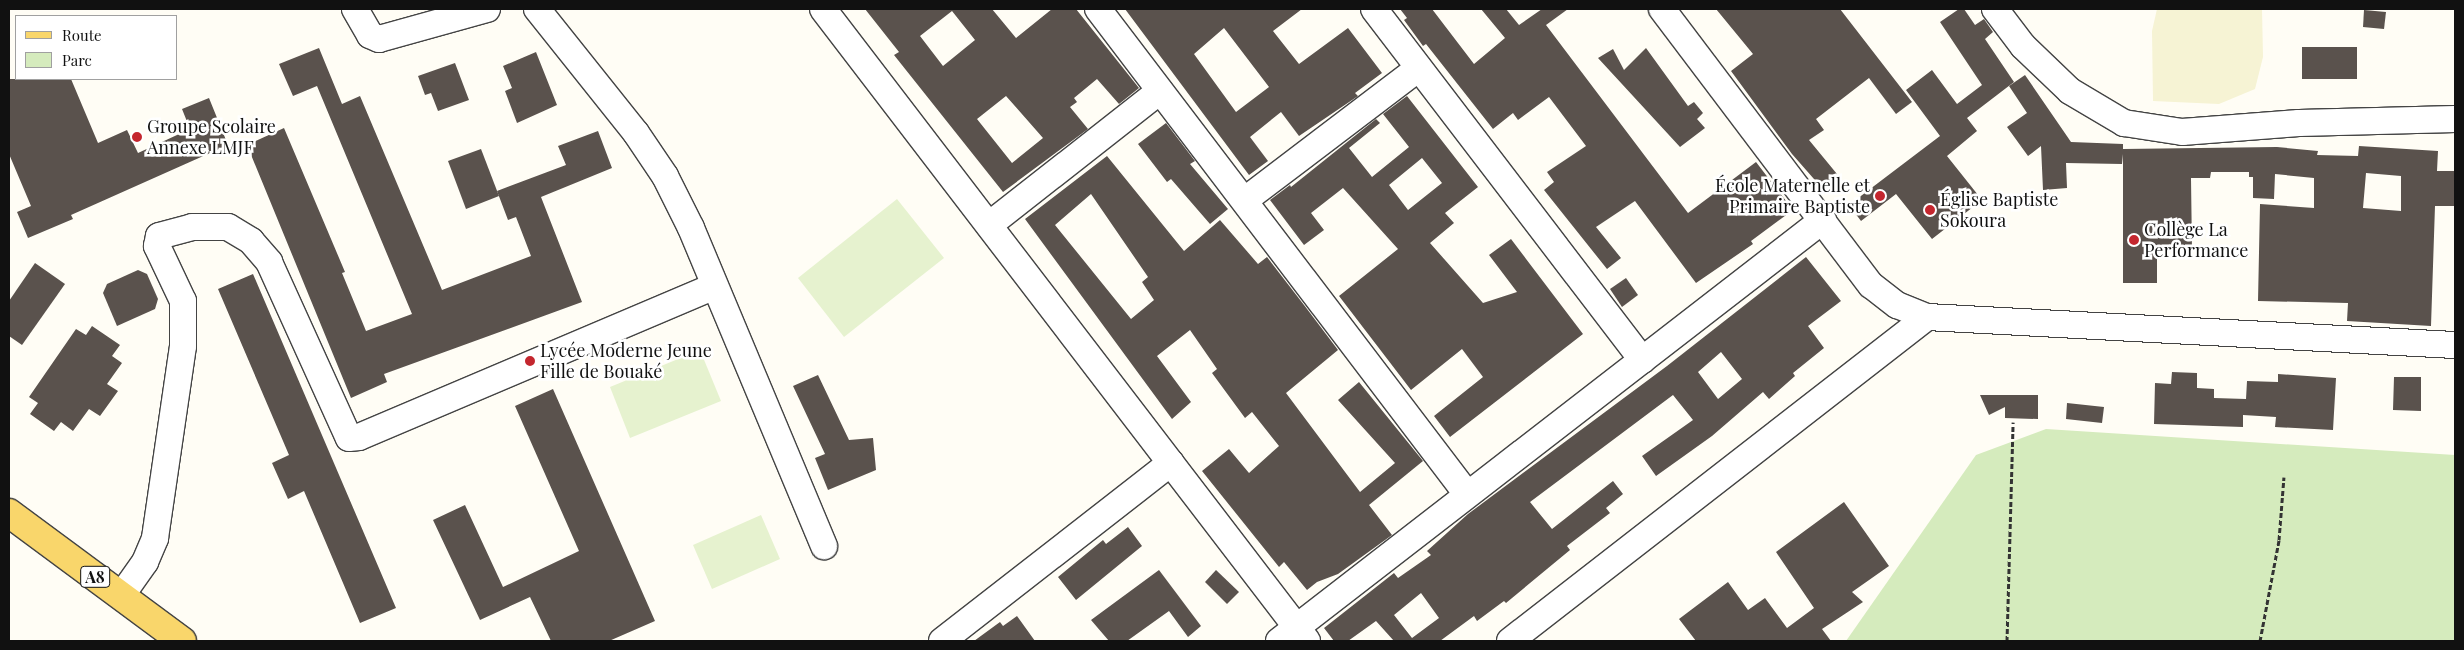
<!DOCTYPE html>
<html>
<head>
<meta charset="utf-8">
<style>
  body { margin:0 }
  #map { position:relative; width:2464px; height:650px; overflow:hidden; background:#fffdf5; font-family:"Playfair Display",serif }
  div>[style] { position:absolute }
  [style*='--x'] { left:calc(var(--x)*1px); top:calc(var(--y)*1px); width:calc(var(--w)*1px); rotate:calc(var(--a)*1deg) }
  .farmland>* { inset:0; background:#f6f3d4 }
  .green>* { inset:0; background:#d5ebbd }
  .pitch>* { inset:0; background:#e6f2cf }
  .building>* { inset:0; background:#5a524d }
  .path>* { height:3px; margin-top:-1.5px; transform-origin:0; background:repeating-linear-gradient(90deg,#333 0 5px,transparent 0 7.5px) }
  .roads { filter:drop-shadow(1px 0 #444) drop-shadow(-1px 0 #444) drop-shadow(0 1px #444) drop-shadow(0 -1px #444) }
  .minor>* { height:26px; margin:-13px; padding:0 13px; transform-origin:13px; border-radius:13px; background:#fff }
  .major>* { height:28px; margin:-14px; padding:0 14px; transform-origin:14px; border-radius:14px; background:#f9d66b }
  .dots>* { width:14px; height:14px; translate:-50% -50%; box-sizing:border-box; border:2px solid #fff; border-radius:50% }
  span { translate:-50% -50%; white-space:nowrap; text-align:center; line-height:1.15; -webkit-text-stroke:5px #fff; paint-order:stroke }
  .shield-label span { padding:1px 4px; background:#fff; border:1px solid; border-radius:4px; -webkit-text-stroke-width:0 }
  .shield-label { font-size:16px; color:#111; font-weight:700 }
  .poi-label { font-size:18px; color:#111 }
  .left { translate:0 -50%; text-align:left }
  .right { translate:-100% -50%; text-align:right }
  .frame { position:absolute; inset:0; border:10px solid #111; pointer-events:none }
  .legend { position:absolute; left:15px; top:15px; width:162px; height:65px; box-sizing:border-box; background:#fff; border:1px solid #a0a0a0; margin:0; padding:6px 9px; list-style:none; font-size:15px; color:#111 }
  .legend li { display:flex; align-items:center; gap:10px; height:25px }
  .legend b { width:25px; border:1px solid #a0a0a0 }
</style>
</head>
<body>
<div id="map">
  <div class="farmland">
    <div style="clip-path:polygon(2157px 9px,2262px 9px,2263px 57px,2255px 89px,2219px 104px,2153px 101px,2152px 31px)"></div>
  </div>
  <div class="green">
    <div style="clip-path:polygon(2046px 429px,2455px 455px,2455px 641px,1846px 641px,1976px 455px)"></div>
  </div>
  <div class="pitch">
    <div style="clip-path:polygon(897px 199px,944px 258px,844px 337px,798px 278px)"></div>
    <div style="clip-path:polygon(700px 350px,721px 401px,630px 438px,610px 387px)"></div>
    <div style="clip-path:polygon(761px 515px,780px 559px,712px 589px,693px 545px)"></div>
  </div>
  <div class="building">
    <div style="clip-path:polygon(evenodd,865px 9px,992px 9px,1016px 38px,1052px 9px,1076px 9px,1139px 88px,1119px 104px,1097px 79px,1074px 98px,1077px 102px,1070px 107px,1088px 129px,1003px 192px,894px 55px,899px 52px,865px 9px,952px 11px,975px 40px,943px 66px,920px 36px,952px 11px,865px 9px,1006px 96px,1043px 138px,1012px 163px,977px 119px,1006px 96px)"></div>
    <div style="clip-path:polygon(evenodd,1125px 9px,1302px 9px,1273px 31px,1299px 64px,1348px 28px,1382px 73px,1355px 93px,1358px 96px,1299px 136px,1281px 112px,1250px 137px,1268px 161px,1249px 175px,1125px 9px,1224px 28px,1269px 87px,1236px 112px,1194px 54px,1224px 28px)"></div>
    <div style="clip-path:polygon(1400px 9px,1432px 9px,1474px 64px,1505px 38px,1481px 9px,1506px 9px,1519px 25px,1542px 9px,1568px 9px,1546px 25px,1688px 213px,1756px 162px,1793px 210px,1751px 241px,1753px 244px,1696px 283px,1635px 201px,1596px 227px,1621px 258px,1607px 269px,1544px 190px,1554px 182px,1547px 172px,1586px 146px,1549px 97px,1518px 120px,1513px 113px,1493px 129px,1426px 44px,1423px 46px,1404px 20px,1407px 18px)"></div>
    <div style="clip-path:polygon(1716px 9px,1840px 9px,1912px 102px,1896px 114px,1869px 78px,1816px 119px,1824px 130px,1809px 140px,1837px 174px,1821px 187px,1792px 154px,1731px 71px,1753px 54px)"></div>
    <div style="clip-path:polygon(1959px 9px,1964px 9px,1975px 25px,1984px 19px,1993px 32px,1985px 39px,2014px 82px,1967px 118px,1977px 131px,1947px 156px,1982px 200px,1932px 239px,1896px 194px,1861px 221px,1849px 205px,1940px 136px,1906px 90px,1932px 70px,1957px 104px,1982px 85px,1940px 22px)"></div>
    <div style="clip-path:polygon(2364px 10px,2386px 12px,2384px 29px,2363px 27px)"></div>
    <div style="clip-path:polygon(2302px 47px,2357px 47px,2357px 79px,2302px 79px)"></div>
    <div style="clip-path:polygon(319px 48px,342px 104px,360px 96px,442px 290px,531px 256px,516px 217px,508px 220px,497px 191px,566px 165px,558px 146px,598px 131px,612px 168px,541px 197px,582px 302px,384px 374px,387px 382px,351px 398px,247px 145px,284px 128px,345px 272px,342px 273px,366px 331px,412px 314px,317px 86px,293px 96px,279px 64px)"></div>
    <div style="clip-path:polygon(1646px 48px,1688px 106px,1694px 102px,1703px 113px,1697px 119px,1705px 128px,1680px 147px,1598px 58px,1613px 49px,1624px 70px)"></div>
    <div style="clip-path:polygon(536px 52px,557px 105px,517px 123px,505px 91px,512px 88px,503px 66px)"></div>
    <div style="clip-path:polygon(455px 63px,469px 100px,438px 111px,431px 93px,425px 95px,418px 76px)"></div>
    <div style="clip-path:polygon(evenodd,2025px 75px,2071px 142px,2123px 144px,2123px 149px,2277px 147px,2318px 151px,2317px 155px,2358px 156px,2359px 146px,2438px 151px,2437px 171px,2455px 171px,2455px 206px,2435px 206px,2431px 326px,2347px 321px,2348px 303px,2258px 301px,2260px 204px,2314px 208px,2314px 178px,2275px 174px,2274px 199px,2253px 198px,2253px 177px,2249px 177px,2249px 172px,2211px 172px,2210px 178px,2191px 178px,2192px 251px,2157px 252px,2157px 283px,2123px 283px,2123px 154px,2122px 164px,2066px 163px,2067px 188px,2043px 190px,2041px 146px,2028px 156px,2007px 127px,2027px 113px,2009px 86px,2025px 75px,2366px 173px,2401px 176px,2401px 211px,2363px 208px,2366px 173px)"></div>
    <div style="clip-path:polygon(9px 79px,71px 79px,98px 143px,127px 130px,138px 153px,190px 129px,182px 109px,209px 98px,228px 145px,71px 215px,73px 219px,28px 238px,17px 212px,31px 206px,9px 154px)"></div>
    <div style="clip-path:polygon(evenodd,1407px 96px,1478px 187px,1445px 213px,1454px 223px,1430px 243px,1483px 303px,1517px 292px,1489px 255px,1511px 239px,1583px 334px,1450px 437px,1434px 416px,1483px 377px,1462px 349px,1411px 390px,1339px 296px,1398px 249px,1343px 188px,1311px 213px,1324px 230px,1304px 245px,1270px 200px,1290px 185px,1291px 187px,1376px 119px,1380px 123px,1349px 148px,1372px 177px,1409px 147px,1383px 114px,1407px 96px,1422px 158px,1442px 183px,1408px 210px,1389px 185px,1422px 158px)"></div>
    <div style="clip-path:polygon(1166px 123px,1195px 161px,1190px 164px,1228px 209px,1210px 224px,1171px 179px,1167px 182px,1138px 144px)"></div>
    <div style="clip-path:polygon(481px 149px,499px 196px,466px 209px,448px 161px)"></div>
    <div style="clip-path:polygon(evenodd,1107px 156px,1184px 251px,1220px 220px,1258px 264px,1267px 257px,1304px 305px,1338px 350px,1286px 393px,1360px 492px,1395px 463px,1338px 400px,1359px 382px,1423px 461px,1369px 505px,1392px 535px,1338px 574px,1317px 582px,1307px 590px,1284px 562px,1279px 567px,1202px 471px,1229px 449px,1249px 473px,1279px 446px,1252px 412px,1245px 418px,1212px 373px,1217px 369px,1190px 330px,1157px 356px,1191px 402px,1172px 419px,1025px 219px,1107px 156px,1091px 194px,1148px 277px,1142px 282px,1154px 300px,1131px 319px,1055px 225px,1091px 194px)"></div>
    <div style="clip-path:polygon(evenodd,1806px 257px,1841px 301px,1808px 326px,1824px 348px,1793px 373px,1795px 376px,1769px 399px,1763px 392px,1712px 436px,1656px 476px,1642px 456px,1693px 420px,1673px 395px,1530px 502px,1552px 529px,1613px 481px,1623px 494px,1606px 508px,1610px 513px,1567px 546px,1570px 550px,1506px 603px,1504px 601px,1477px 621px,1474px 616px,1440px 641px,1394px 641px,1376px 621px,1348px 641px,1334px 641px,1324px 628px,1394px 573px,1398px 578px,1431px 555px,1427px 551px,1468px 514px,1667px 366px,1806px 257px,1721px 352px,1742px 379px,1718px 399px,1698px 372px,1721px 352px,1806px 257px,1421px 593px,1439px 618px,1412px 638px,1394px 615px,1421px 593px)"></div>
    <div style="clip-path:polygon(35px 263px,65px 284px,22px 345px,9px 336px,9px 301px)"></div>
    <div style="clip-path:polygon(138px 270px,147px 274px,158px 299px,155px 309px,117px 326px,103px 293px,107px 284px)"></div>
    <div style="clip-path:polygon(253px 274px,396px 608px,360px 623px,304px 491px,288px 499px,272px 463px,289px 455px,218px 289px)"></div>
    <div style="clip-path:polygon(1626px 278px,1638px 295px,1622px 307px,1610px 289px)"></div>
    <div style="clip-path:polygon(92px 326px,120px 345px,112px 356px,122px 363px,107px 384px,118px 391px,100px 416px,89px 409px,73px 431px,61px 422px,54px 431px,30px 414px,38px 403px,29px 397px,76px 329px,86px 335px)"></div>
    <div style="clip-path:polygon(2172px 372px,2197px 373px,2197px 388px,2214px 389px,2214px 398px,2246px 399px,2247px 381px,2278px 382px,2278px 374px,2336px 378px,2333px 430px,2275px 427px,2276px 417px,2243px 415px,2243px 427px,2154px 424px,2155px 383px,2171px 384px)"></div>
    <div style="clip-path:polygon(818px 375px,849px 440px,873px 438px,876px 470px,828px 490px,815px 458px,825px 454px,793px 386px)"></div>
    <div style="clip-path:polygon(2394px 377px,2421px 377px,2421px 411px,2393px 410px)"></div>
    <div style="clip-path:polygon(553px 389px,655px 621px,609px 641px,551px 641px,530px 597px,480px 620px,433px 520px,465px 505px,503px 587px,579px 551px,515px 406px)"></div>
    <div style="clip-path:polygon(1980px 395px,2038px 395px,2038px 419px,2005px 418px,2005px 407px,1989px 415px)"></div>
    <div style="clip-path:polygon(2067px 403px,2104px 407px,2102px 423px,2066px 419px)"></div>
    <div style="clip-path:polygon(1844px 502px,1889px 566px,1852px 592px,1863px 602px,1822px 629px,1831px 641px,1696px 641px,1679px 619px,1728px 582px,1748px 610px,1765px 598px,1787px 628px,1814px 608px,1776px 552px)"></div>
    <div style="clip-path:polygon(1128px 527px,1142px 546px,1076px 600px,1058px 577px,1103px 540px,1106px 544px)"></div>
    <div style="clip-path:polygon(1159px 570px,1201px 626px,1188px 637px,1169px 611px,1127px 641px,1109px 641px,1091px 620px)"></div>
    <div style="clip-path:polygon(1216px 570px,1239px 592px,1227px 604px,1205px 582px)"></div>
    <div style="clip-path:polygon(1017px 616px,1035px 641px,974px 641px,1000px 622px,1003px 626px)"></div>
  </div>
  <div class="path">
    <div style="--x:2007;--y:641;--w:219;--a:-88.4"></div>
    <div style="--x:2260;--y:641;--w:103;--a:-79.3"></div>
    <div style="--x:2279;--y:540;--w:63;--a:-85.5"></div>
  </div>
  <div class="roads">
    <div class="minor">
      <div style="--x:355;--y:9;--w:30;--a:60"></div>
      <div style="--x:370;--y:35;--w:10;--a:24"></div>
      <div style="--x:379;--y:39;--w:112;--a:-15.5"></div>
      <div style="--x:537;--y:9;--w:159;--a:51.4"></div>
      <div style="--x:636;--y:133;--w:52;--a:56"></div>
      <div style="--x:665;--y:176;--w:58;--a:63.4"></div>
      <div style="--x:691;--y:228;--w:345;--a:67.3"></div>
      <div style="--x:823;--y:9;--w:796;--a:52.55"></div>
      <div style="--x:1098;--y:9;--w:609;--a:52.74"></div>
      <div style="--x:1374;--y:9;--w:442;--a:52.6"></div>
      <div style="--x:1662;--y:9;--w:346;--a:52.9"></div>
      <div style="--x:1871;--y:285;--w:33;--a:38"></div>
      <div style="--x:1897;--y:305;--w:32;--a:22"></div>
      <div style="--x:1927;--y:317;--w:529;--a:3.04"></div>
      <div style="--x:1995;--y:9;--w:46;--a:52.9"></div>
      <div style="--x:2023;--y:46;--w:65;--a:43.8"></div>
      <div style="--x:2070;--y:91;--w:63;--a:30.7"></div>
      <div style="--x:2124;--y:123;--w:59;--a:8.8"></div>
      <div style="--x:2182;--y:132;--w:117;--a:-4.4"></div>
      <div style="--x:2299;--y:123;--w:156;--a:-1.5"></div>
      <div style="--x:1245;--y:200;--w:218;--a:-37.2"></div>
      <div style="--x:989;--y:225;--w:217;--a:-38.1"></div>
      <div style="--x:121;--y:596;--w:42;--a:-54.8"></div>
      <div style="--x:145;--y:562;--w:26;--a:-67"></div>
      <div style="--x:155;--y:538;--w:194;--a:-81.7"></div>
      <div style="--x:183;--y:346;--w:45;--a:-90"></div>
      <div style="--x:183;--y:301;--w:61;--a:-115.3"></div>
      <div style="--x:157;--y:246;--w:10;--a:-79"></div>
      <div style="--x:159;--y:236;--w:34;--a:-15"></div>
      <div style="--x:192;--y:227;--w:36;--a:0"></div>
      <div style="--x:228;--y:227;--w:27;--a:31"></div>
      <div style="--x:251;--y:241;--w:28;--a:49"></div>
      <div style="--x:269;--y:262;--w:193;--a:65.6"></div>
      <div style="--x:349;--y:438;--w:10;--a:-6"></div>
      <div style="--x:359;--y:437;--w:386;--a:-23"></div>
      <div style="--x:942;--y:641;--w:290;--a:-37.9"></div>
      <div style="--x:1279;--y:641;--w:688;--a:-37.74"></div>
      <div style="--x:1510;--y:641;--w:528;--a:-37.85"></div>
    </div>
    <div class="major">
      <div style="--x:9;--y:513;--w:215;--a:36.5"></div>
    </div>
  </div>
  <div class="dots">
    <div style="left:137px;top:137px;background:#c4262e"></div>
    <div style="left:1880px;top:196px;background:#c4262e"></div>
    <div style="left:1930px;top:210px;background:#c4262e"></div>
    <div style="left:2134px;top:240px;background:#c4262e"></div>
    <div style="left:530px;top:361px;background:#c4262e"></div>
  </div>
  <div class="shield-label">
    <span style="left:95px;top:577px">A8</span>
  </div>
  <div class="poi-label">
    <span class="left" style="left:147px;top:137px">Groupe Scolaire<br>Annexe LMJF</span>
    <span class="right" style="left:1870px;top:196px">École Maternelle et<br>Primaire Baptiste</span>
    <span class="left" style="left:1940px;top:210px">Église Baptiste<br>Sokoura</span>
    <span class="left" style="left:2144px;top:240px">Collège La<br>Performance</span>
    <span class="left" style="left:540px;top:361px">Lycée Moderne Jeune<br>Fille de Bouaké</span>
  </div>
  <div class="frame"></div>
  <ul class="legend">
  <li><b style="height:6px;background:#f9d66b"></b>Route</li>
  <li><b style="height:14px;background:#d5ebbd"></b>Parc</li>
  </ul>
</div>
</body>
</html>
